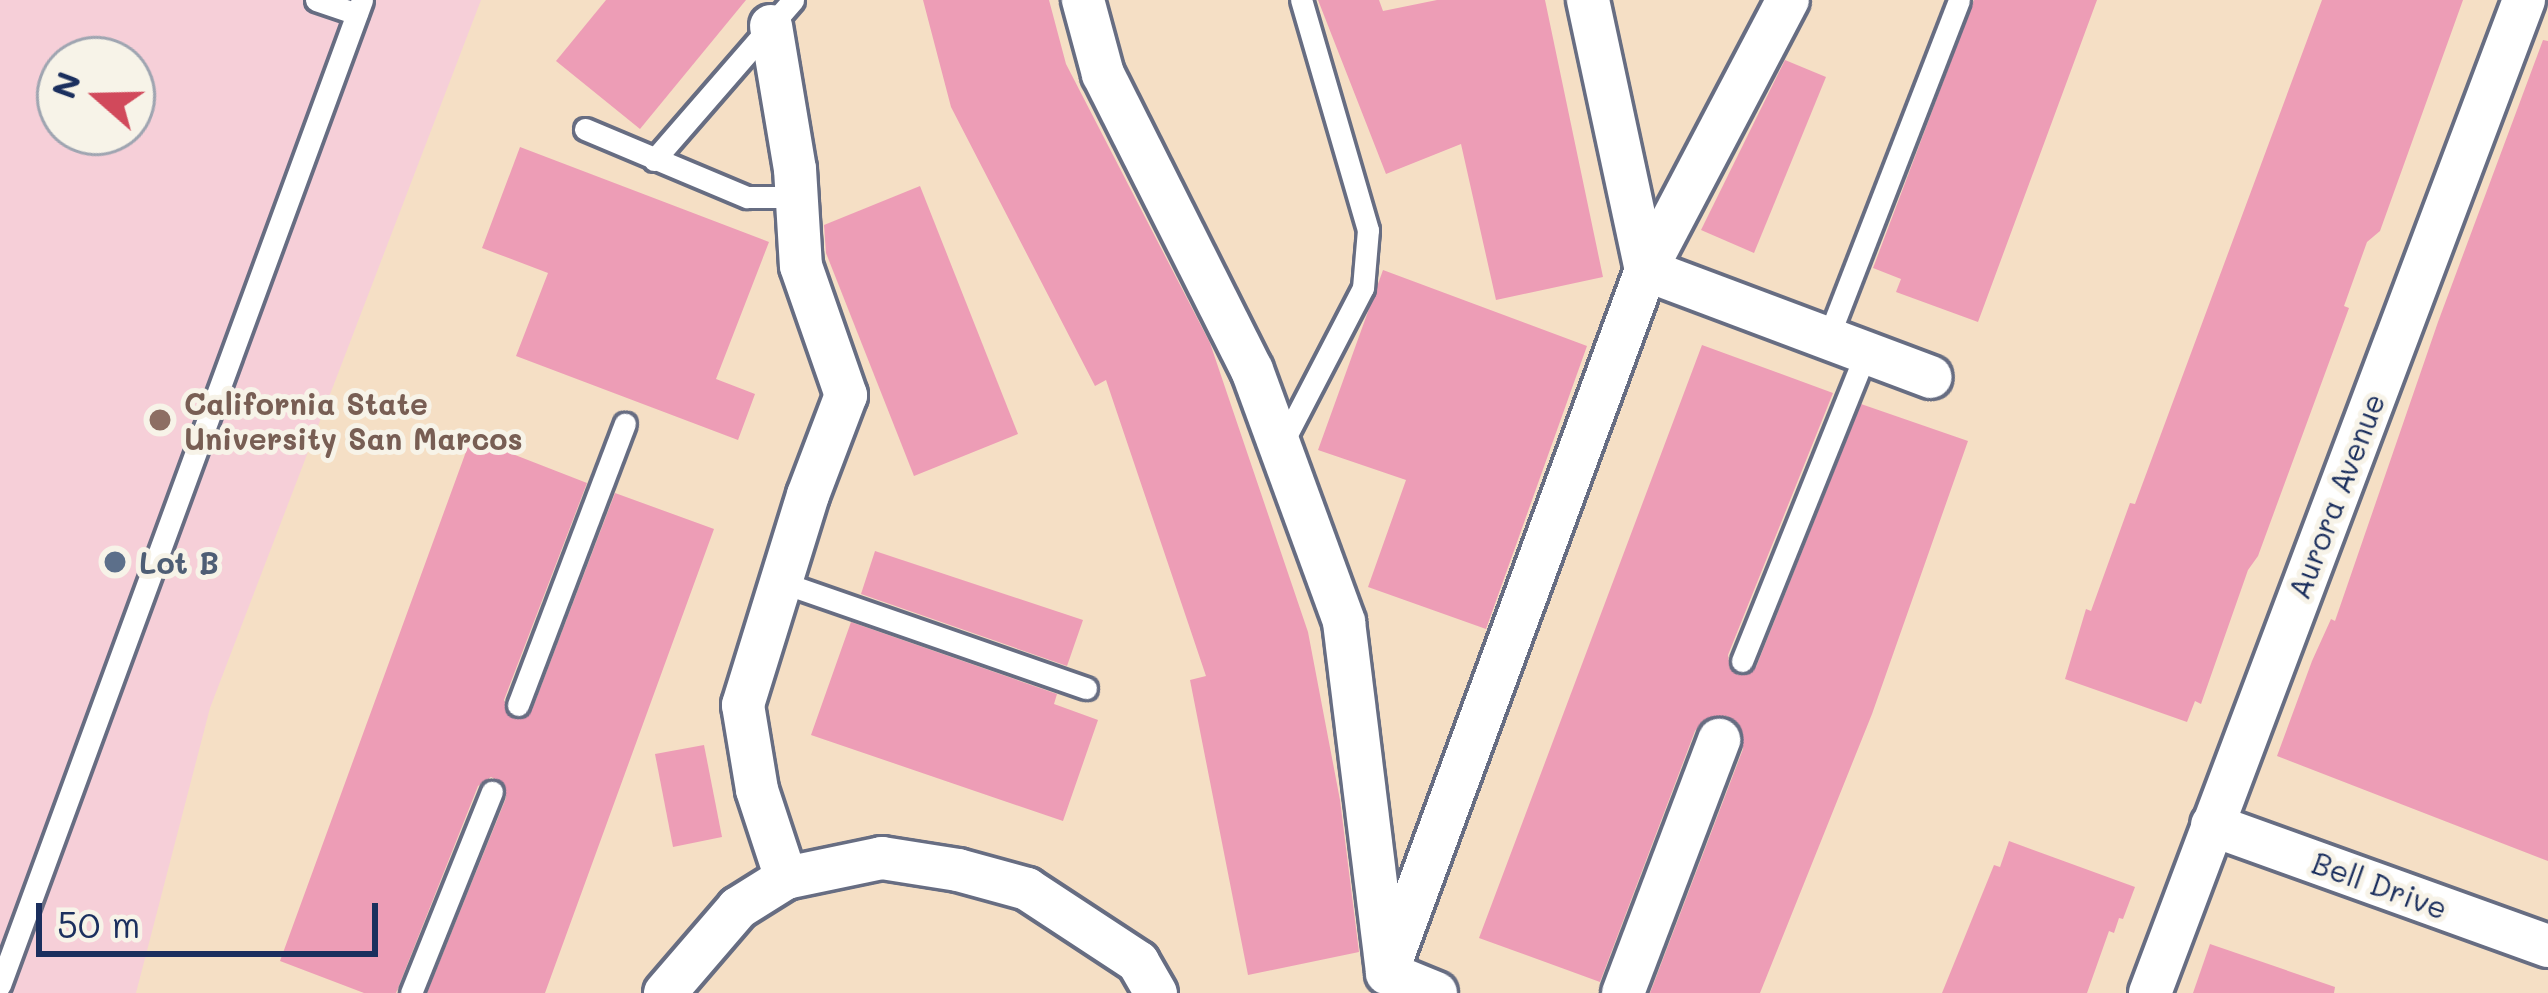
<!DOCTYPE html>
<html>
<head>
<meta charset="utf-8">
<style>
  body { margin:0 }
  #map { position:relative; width:2548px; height:993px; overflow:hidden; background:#f5dfc5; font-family:Mali,sans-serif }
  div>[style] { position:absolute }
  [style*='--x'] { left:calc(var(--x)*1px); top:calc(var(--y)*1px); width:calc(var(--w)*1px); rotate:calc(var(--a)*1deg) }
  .built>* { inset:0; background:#f6cfd8 }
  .building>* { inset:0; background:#ed9db6 }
  .roads { filter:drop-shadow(3px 0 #676d82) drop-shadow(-3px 0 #676d82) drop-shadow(0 3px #676d82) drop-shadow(0 -3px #676d82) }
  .service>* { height:21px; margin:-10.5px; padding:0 10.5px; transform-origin:10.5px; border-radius:10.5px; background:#fff }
  .minor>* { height:42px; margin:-21px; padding:0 21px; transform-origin:21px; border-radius:21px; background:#fff }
  .dots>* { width:33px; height:33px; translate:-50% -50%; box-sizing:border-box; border:6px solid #f7f3e8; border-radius:50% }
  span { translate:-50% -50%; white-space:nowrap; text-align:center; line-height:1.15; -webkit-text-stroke:10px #f7f3e8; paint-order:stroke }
  .education-label { font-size:30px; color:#785e54; font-weight:700 }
  .left { translate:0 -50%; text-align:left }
  .street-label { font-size:30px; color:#1b2f5e }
  .service-label { font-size:30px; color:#4e5e75; font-weight:700 }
  .north { position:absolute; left:36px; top:36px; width:120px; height:120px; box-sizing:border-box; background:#f7f3e8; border:3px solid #9fa5b1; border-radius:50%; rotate:290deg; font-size:33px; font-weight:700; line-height:48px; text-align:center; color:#1b2f5e }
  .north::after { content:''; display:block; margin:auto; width:42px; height:54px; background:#d1495b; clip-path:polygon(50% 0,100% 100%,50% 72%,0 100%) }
  .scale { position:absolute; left:36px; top:903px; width:342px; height:54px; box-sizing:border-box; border:6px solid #1b2f5e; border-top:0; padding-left:15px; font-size:36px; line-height:42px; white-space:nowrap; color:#1b2f5e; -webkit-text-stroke:9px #f7f3e8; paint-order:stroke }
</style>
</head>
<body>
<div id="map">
  <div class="built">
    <div style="clip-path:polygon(evenodd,0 0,481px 0,210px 708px,136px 993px,0 993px,0 0,60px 60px,132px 60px,132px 132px,60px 132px,60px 60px)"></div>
  </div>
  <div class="building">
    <div style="clip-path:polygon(606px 0,746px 0,640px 129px,556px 61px)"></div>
    <div style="clip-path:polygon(923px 0,1049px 0,1066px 64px,1210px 343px,1308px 632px,1340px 800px,1359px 952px,1248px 975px,1190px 680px,1206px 676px,1106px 380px,1095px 386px,951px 107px)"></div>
    <div style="clip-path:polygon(1318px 0,1379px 0,1383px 11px,1437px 0,1545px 0,1603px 277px,1496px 300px,1461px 144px,1386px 174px)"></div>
    <div style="clip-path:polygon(1974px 0,2097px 0,1978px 322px,1896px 292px,1901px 279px,1873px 268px)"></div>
    <div style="clip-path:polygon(2322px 0,2463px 0,2380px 231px,2367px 242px,2344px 306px,2349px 308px,2258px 556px,2248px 570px,2201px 704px,2195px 701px,2187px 722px,2065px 679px,2086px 609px,2091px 611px,2130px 503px,2135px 504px)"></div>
    <div style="clip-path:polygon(2543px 40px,2548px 41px,2548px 861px,2277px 756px,2312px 661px,2331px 619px,2335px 621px,2438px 322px)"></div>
    <div style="clip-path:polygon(1785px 60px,1826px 77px,1754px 253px,1701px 230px)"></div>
    <div style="clip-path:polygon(520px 147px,769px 242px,716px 379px,755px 394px,738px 440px,516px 356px,548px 273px,482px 248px)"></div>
    <div style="clip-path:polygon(920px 186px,1018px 434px,914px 476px,826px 253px,824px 225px)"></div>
    <div style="clip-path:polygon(1383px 270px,1587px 346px,1486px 629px,1368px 587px,1406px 480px,1318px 450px)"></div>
    <div style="clip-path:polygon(1702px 345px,1833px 393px,1728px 655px,1730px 669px,1738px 675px,1756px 667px,1861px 404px,1968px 441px,1872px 714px,1760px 993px,1650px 993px,1743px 749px,1739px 725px,1727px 716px,1704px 720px,1695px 731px,1600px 982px,1479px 938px)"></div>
    <div style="clip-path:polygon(471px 438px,587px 483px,504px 700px,512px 718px,522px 719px,532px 710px,615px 493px,714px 529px,545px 993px,427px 993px,506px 798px,504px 784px,491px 777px,478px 786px,396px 993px,364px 993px,280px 961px)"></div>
    <div style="clip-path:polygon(875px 551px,1083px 620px,1067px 666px,861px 594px)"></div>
    <div style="clip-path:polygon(851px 622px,1057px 694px,1054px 704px,1098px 720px,1063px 821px,811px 735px)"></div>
    <div style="clip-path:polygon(704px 745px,722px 837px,673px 847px,655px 754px)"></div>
    <div style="clip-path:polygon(2009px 841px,2135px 887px,2123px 919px,2119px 918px,2114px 933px,2109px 931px,2087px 993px,1942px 993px,1994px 865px,2000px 867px)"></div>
    <div style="clip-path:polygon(2210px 944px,2335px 987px,2334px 993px,2193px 993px)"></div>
  </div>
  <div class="roads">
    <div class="service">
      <div style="--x:316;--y:0;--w:43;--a:18.9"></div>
      <div style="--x:585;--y:129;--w:176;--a:22.8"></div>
      <div style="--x:747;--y:197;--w:50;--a:0"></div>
      <div style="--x:654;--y:160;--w:212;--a:-49"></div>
      <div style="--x:1828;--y:338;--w:362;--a:-68.8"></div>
      <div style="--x:1282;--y:444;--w:176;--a:-62.6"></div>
      <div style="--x:1363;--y:288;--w:58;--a:-85.1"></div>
      <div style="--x:1368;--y:230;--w:240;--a:-106.2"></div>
      <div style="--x:781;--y:582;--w:323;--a:19.2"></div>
      <div style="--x:1742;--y:661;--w:333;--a:-68.1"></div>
      <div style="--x:518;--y:705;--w:301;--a:-69.2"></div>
      <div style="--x:0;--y:985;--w:1049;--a:-69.82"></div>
      <div style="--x:411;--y:993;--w:217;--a:-68.1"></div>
    </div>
    <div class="minor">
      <div style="--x:1083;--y:0;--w:77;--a:74.9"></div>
      <div style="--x:1103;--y:74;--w:331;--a:63.3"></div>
      <div style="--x:1252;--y:370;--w:268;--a:69.9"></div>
      <div style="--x:1344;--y:622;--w:354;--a:83"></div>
      <div style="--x:1387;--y:973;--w:53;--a:22.2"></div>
      <div style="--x:1588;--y:0;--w:276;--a:77.9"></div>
      <div style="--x:1646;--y:270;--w:304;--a:20.6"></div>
      <div style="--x:771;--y:26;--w:145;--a:80.5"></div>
      <div style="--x:795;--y:169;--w:97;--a:86.5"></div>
      <div style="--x:801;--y:266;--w:137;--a:70.8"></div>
      <div style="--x:846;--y:395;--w:107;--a:110.8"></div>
      <div style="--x:808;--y:495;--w:220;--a:107.2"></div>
      <div style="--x:743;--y:705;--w:86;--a:80.6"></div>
      <div style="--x:757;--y:790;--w:93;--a:71.8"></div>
      <div style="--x:2212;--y:825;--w:357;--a:19.8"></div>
      <div style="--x:1389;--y:967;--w:743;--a:-69.76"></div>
      <div style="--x:1646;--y:270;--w:305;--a:-62.3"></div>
      <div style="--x:665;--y:993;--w:112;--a:-49.3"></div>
      <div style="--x:738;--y:908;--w:57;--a:-32"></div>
      <div style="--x:786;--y:878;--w:98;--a:-11.8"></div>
      <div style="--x:882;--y:858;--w:77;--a:9"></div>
      <div style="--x:958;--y:870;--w:72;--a:15.4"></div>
      <div style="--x:1027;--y:889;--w:133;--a:33.3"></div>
      <div style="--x:1138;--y:962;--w:36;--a:60"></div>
      <div style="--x:1623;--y:993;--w:271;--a:-69.2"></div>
      <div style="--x:2150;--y:993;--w:1061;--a:-69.36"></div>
    </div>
  </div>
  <div class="dots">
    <div style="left:160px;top:420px;background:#8d6e63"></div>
    <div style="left:115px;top:562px;background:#5c6f8a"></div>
  </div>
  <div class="education-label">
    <span class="left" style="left:184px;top:420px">California State<br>University San Marcos</span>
  </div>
  <div class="street-label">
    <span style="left:2336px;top:496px;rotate:-69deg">Aurora Avenue</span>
    <span style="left:2380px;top:885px;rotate:20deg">Bell Drive</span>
  </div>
  <div class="service-label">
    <span class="left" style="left:139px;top:562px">Lot B</span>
  </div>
  <div class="north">N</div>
  <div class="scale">50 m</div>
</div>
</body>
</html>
